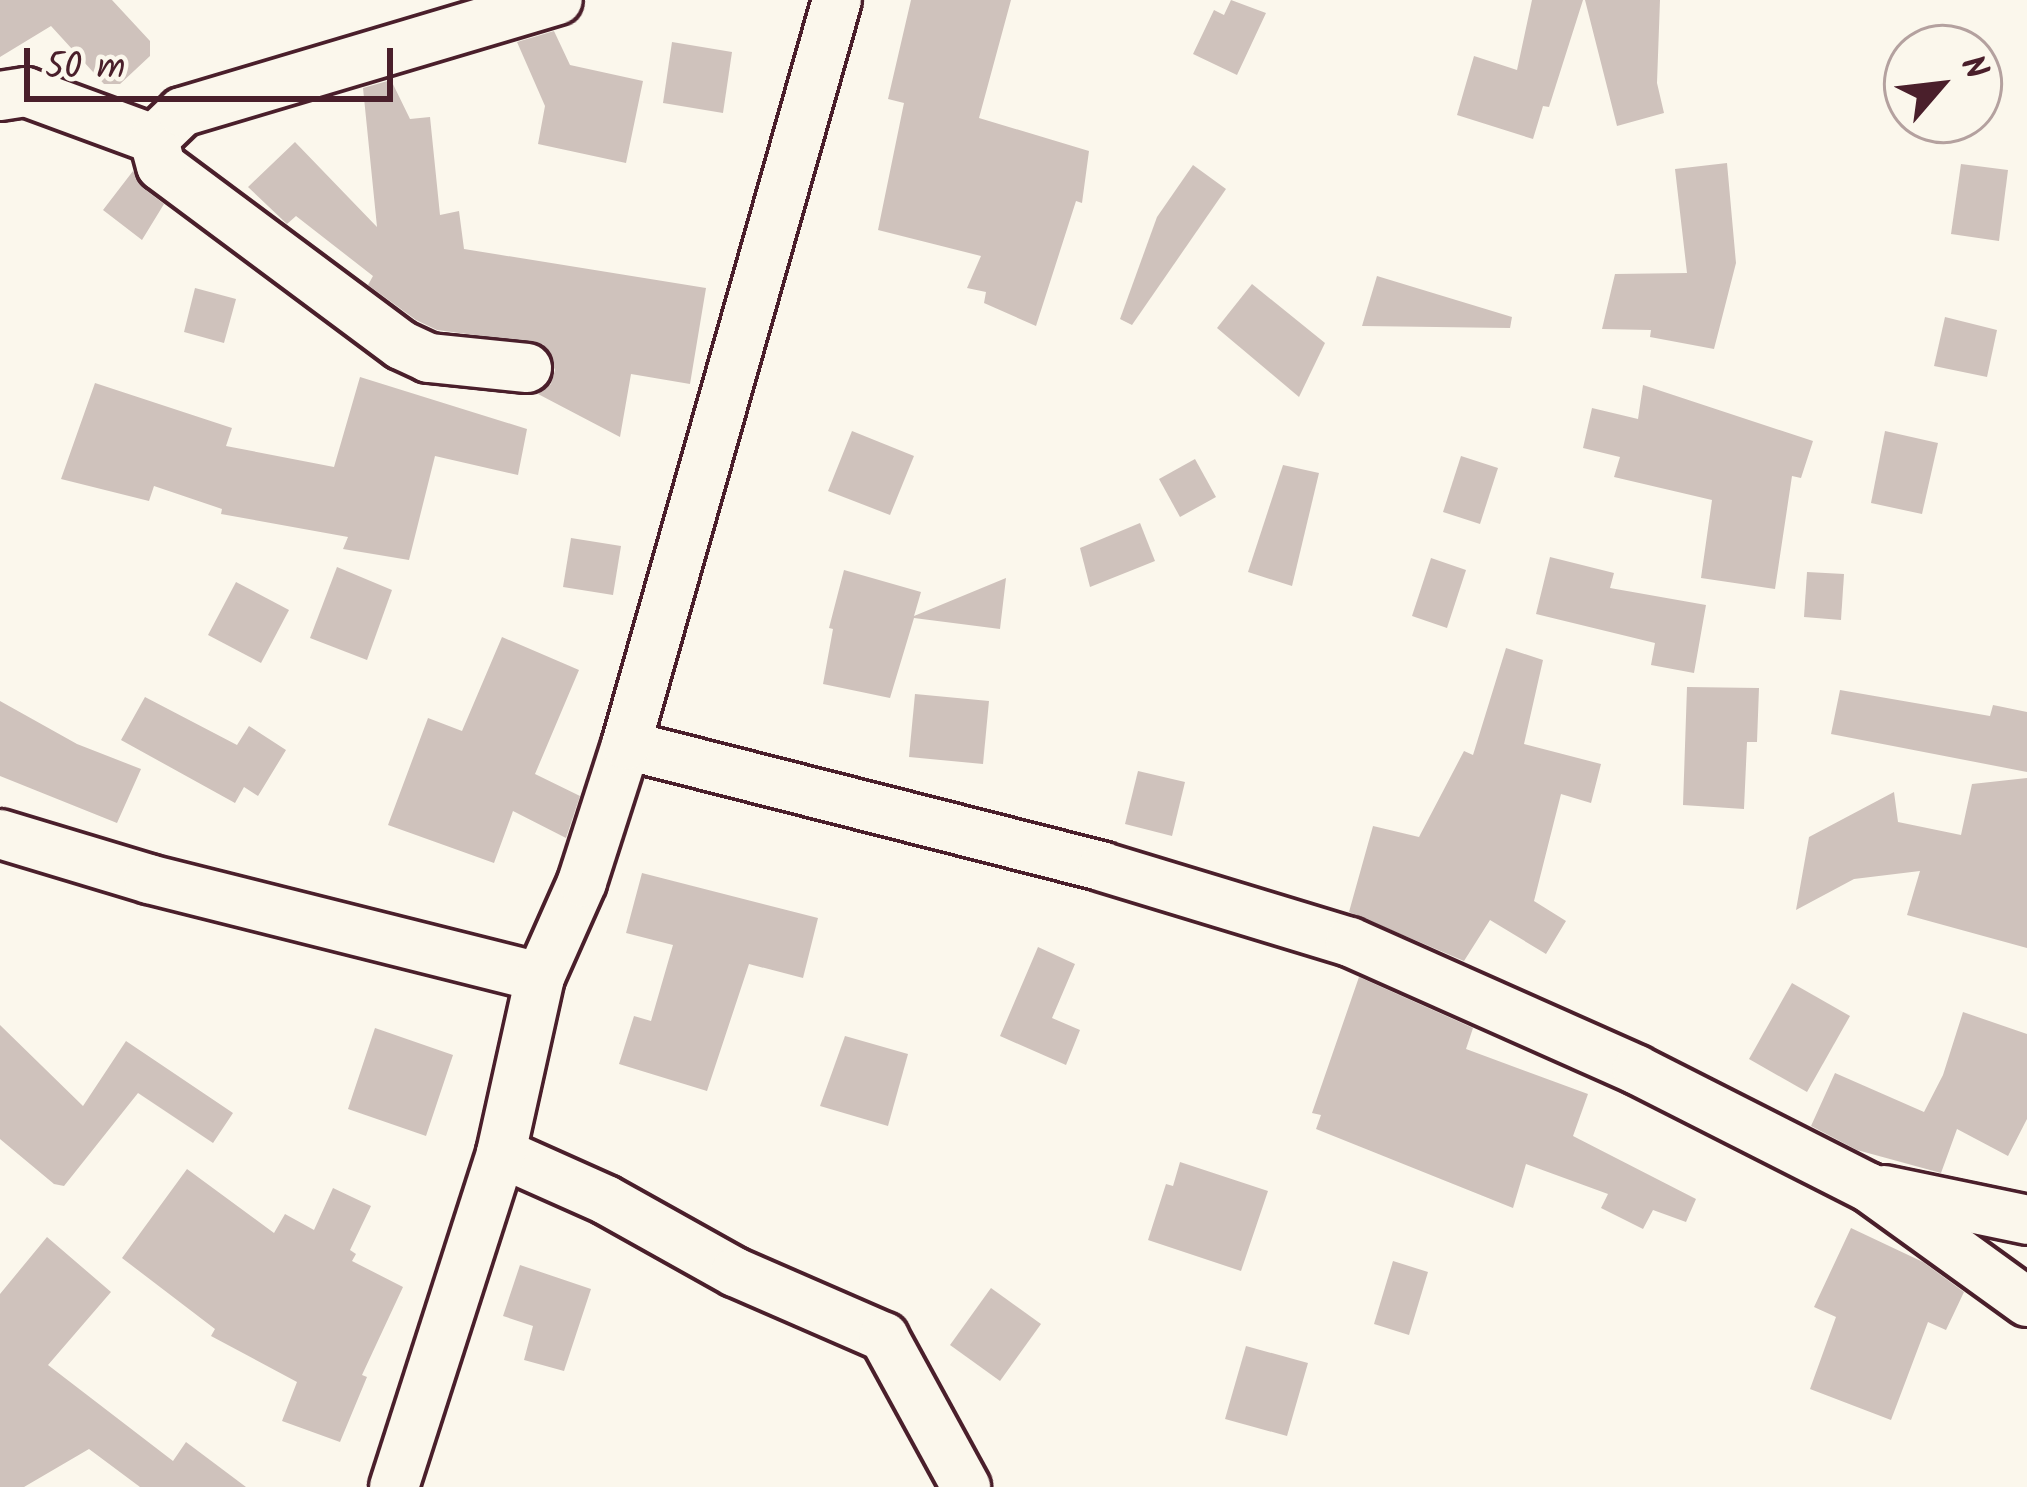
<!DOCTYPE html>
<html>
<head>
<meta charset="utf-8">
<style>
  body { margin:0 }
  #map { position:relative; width:2027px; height:1487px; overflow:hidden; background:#fbf7ec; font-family:Kalam,sans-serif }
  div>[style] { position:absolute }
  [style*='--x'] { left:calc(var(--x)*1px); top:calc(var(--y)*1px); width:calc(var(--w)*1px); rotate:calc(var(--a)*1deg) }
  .building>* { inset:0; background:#cfc2bc }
  .roads { filter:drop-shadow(3px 0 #4a1f2b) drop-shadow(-3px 0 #4a1f2b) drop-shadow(0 3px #4a1f2b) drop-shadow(0 -3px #4a1f2b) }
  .minor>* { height:48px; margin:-24px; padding:0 24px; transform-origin:24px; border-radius:24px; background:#fbf7ec }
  span { translate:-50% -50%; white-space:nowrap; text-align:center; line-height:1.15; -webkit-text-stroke:9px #fbf7ec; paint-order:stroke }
  .north { position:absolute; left:1883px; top:24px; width:120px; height:120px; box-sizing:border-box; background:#fbf7ec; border:3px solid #b4a19f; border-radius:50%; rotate:62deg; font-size:33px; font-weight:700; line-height:48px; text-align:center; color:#4a1f2b }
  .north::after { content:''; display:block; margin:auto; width:42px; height:54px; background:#4a1f2b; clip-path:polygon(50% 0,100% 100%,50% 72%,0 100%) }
  .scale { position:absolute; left:24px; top:48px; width:369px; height:54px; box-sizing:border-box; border:6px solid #4a1f2b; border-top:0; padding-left:15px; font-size:36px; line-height:42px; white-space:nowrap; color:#4a1f2b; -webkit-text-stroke:9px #fbf7ec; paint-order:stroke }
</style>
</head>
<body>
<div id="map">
  <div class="building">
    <div style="clip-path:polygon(0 0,112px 0,150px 41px,150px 56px,120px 84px,104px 84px,51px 26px,0 57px)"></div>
    <div style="clip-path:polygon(911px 0,1011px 0,979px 118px,1089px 151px,1082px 203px,1076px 201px,1036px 326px,984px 303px,986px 292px,967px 288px,981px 256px,878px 230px,904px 103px,888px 99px)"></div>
    <div style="clip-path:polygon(1231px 0,1266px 13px,1237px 75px,1193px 54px,1214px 10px,1224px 15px)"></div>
    <div style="clip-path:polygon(1532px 0,1583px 0,1549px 107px,1543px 106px,1533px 139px,1457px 115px,1474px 56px,1517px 70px)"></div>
    <div style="clip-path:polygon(1585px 0,1660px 0,1657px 83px,1664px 113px,1617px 126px)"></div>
    <div style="clip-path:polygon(554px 31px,570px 65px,643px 81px,626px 163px,538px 144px,545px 106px,517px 42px)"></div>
    <div style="clip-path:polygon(672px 42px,732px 52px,723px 113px,663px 103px)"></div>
    <div style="clip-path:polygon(391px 80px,410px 119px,430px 117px,440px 215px,459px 211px,464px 249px,706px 288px,690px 384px,631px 374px,620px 437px,538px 394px,551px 384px,555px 370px,543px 344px,437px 330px,416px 320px,368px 285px,373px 276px,296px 216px,287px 224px,248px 187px,295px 142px,377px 227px,363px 88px)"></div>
    <div style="clip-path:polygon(1727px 163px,1736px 263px,1714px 349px,1650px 337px,1651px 330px,1602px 329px,1615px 274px,1687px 273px,1675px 169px)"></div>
    <div style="clip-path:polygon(1961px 164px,2008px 170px,1999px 241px,1951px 234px)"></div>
    <div style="clip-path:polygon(1193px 165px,1226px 189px,1132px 325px,1120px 319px,1157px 217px)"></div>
    <div style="clip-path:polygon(133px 171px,143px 188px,164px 204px,142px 240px,103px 210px)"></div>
    <div style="clip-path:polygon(1377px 276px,1512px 317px,1510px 328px,1362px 326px)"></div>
    <div style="clip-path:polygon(1252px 284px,1325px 343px,1299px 397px,1217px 328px)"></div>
    <div style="clip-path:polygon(195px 288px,236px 299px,224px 343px,184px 332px)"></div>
    <div style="clip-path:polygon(1945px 317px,1997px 330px,1987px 377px,1934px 366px)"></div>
    <div style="clip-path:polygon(360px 377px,527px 429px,518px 475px,435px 456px,409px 560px,343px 549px,348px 537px,221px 514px,222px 509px,154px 486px,149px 501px,61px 479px,95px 383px,232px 428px,226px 446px,334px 467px)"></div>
    <div style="clip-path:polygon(1643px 385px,1813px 441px,1801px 478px,1792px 476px,1775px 589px,1701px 578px,1712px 500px,1614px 477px,1620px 457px,1583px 448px,1592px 408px,1638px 419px)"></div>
    <div style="clip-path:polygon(852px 431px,914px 456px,890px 515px,828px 491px)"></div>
    <div style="clip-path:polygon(1885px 431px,1938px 443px,1922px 514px,1871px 503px)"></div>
    <div style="clip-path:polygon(1461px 456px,1498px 468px,1480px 524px,1443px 512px)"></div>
    <div style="clip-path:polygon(1195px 459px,1216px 497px,1180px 517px,1159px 479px)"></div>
    <div style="clip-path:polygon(1283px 465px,1319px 473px,1292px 586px,1248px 572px)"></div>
    <div style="clip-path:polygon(1140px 523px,1155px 561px,1090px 587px,1080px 548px)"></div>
    <div style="clip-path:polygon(571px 538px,621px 546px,613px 595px,563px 587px)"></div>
    <div style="clip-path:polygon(1550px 557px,1614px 573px,1610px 588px,1706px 605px,1694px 673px,1651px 665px,1655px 643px,1536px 614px)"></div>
    <div style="clip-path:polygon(1431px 558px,1466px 570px,1447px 628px,1412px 616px)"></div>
    <div style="clip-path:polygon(337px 567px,392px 590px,367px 660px,310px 638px)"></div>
    <div style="clip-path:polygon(844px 570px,921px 592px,914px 616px,1006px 578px,1000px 629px,914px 618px,890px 698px,823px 684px,833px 629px,829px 628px)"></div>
    <div style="clip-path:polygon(1807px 572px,1844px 574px,1841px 620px,1804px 617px)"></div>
    <div style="clip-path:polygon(236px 582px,289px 610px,261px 663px,208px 635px)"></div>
    <div style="clip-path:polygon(502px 637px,579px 670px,535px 774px,580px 796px,566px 838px,513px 811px,494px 863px,388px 825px,428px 718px,462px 731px)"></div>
    <div style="clip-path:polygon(1506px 648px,1543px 660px,1524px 744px,1601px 764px,1591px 803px,1561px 794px,1534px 901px,1566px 921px,1546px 954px,1490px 920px,1464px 961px,1349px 912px,1373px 826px,1419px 837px,1464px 751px,1473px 755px)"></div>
    <div style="clip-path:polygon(1687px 687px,1759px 688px,1757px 742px,1747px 742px,1744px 809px,1683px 805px)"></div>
    <div style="clip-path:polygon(1840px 690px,1990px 716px,1993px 705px,2027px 712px,2027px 772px,1831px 734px)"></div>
    <div style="clip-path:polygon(915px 694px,989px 701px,983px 764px,909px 757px)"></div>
    <div style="clip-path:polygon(145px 697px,237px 745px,249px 726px,286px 750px,258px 796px,244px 787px,235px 803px,121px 740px)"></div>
    <div style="clip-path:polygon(0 701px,77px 744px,141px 769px,117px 823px,0 776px)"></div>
    <div style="clip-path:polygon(1138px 771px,1185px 782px,1172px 836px,1125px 824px)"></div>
    <div style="clip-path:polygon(2027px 778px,2027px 948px,1907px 915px,1920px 871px,1854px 879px,1796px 910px,1809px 837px,1894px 792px,1898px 822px,1961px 835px,1972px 784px)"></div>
    <div style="clip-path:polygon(642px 873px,818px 918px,803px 978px,749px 964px,707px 1091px,619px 1064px,634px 1016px,651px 1021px,673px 945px,626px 933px)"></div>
    <div style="clip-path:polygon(1038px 947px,1075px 964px,1052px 1018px,1080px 1030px,1066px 1065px,1000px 1036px)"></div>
    <div style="clip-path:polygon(1359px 977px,1473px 1028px,1466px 1049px,1588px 1094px,1573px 1136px,1696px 1199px,1686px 1222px,1653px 1210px,1643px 1229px,1601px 1208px,1608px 1194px,1526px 1164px,1513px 1208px,1316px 1129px,1321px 1115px,1312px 1113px)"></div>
    <div style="clip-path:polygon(1792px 983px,1850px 1016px,1807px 1092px,1749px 1059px)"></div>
    <div style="clip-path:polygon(1963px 1012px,2027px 1034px,2027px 1119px,2008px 1156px,1957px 1129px,1941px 1173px,1857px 1150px,1811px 1126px,1835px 1073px,1924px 1112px,1943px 1075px)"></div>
    <div style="clip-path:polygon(0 1025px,83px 1106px,126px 1041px,233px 1113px,213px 1143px,138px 1093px,64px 1186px,54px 1184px,0 1139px)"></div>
    <div style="clip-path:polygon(375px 1028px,453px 1055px,426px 1136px,348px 1109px)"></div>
    <div style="clip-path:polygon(845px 1036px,908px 1054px,888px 1126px,820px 1106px)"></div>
    <div style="clip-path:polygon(1180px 1162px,1268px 1191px,1241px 1271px,1148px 1240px,1166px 1184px,1173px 1186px)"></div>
    <div style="clip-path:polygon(187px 1169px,274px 1233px,285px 1214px,314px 1230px,333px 1188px,371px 1206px,350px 1250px,356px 1254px,352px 1261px,403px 1287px,362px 1375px,367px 1377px,340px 1442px,282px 1421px,297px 1382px,211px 1336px,215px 1329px,122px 1258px)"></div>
    <div style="clip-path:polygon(1851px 1228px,1923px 1262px,1964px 1292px,1946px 1330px,1928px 1322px,1891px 1420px,1810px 1389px,1836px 1317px,1814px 1307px)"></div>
    <div style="clip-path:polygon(47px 1237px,111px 1292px,48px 1365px,173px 1461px,186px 1442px,246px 1487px,140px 1487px,89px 1449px,24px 1487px,0 1487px,0 1294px)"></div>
    <div style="clip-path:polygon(1393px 1261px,1428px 1272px,1409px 1335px,1374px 1324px)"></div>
    <div style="clip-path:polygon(520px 1265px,591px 1289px,564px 1371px,524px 1360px,533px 1326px,503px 1316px)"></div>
    <div style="clip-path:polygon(991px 1288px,1041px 1324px,1000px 1381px,950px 1345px)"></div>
    <div style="clip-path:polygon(1246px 1346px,1308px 1363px,1287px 1436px,1225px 1419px)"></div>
  </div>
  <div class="roads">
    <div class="minor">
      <div style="--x:0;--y:96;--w:26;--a:-9"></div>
      <div style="--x:26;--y:92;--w:136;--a:20.2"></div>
      <div style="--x:527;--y:368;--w:99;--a:-174.2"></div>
      <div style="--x:429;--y:358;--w:31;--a:-155"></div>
      <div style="--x:401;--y:345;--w:299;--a:-143.3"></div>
      <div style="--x:161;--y:166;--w:28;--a:-105"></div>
      <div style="--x:154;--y:139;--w:39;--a:-44"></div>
      <div style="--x:182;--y:112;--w:392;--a:-16.6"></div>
      <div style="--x:626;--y:745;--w:492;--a:14.3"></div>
      <div style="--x:1103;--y:867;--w:258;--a:16.9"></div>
      <div style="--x:1350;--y:942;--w:314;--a:24"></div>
      <div style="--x:1637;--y:1070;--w:259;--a:26.9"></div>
      <div style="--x:1868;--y:1187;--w:196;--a:35.9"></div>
      <div style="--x:0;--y:834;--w:156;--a:16.8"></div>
      <div style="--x:149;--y:879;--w:403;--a:14.1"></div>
      <div style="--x:501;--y:1153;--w:115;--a:24.1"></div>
      <div style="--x:606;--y:1200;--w:148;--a:29.2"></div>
      <div style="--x:735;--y:1272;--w:163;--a:23.6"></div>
      <div style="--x:884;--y:1337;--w:171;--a:61.3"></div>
      <div style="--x:1884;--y:1190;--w:146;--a:11.8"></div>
      <div style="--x:394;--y:1487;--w:351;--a:-72.2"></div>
      <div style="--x:501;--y:1153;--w:180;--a:-77.5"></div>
      <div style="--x:540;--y:977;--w:104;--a:-66.1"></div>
      <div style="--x:582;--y:882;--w:144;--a:-72.2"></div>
      <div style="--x:626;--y:745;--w:774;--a:-74.19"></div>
    </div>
  </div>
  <div class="north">N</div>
  <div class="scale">50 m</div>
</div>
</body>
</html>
